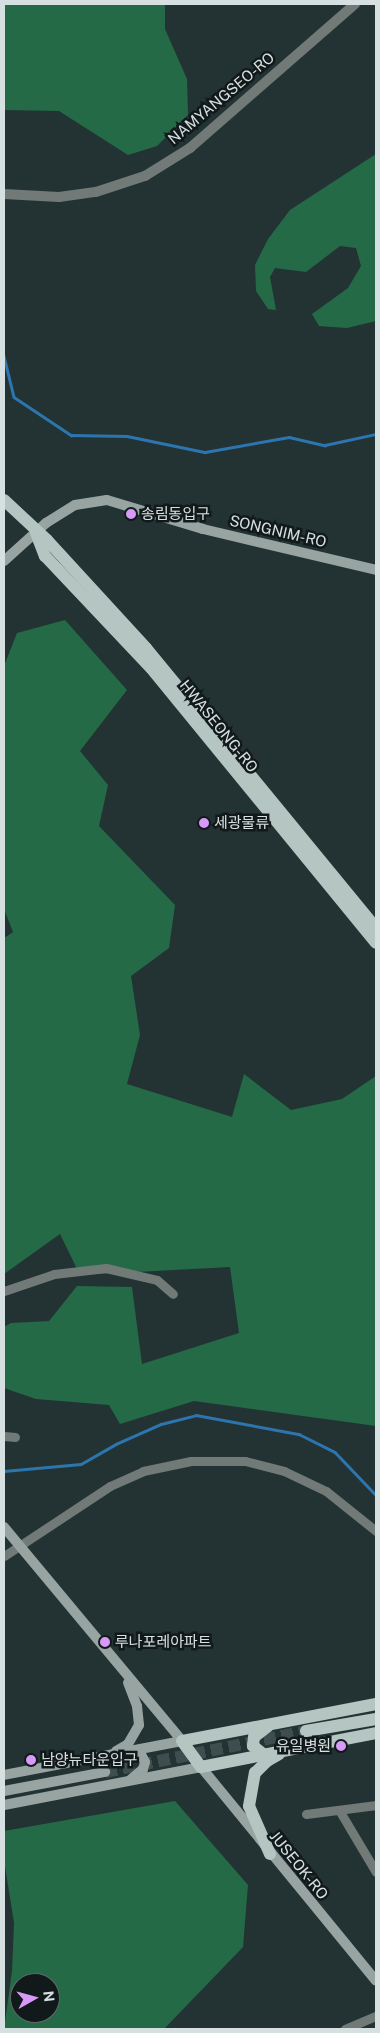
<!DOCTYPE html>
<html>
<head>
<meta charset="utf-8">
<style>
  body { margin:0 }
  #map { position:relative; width:380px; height:2033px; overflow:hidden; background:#233334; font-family:"Public Sans","Noto Sans KR",sans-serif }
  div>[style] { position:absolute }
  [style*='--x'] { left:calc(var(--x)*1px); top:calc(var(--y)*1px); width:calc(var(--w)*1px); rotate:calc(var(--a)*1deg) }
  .forest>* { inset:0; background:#246a46 }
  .stream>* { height:2.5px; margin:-1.25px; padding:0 1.25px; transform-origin:1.25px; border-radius:1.25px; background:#2c75af }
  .primary-tunnel>* { height:12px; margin-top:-6px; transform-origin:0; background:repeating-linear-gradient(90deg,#3e4d4e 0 12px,transparent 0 18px) }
  .minor>* { height:9px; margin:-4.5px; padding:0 4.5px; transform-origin:4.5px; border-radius:4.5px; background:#727a78 }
  .tertiary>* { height:10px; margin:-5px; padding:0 5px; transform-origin:5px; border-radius:5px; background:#727a78 }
  .secondary>* { height:10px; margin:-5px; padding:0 5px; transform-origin:5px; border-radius:5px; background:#98a4a1 }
  .primary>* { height:12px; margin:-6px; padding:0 6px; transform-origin:6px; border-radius:6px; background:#b5c5c1 }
  .dots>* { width:14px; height:14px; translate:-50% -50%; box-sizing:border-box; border:2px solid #12191a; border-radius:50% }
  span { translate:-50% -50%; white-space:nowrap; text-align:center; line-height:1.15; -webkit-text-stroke:5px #12191a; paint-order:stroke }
  .street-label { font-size:15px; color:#d6e0e0 }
  .poi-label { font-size:15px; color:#d6e0e0 }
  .left { translate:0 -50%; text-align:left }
  .right { translate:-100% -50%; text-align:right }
  .frame { position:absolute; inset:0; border:5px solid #d6e0e0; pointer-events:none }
  .north { position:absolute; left:10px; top:1973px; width:50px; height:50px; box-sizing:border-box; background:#12191a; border:1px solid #606969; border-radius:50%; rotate:83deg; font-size:14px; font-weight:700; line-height:20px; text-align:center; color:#d6e0e0 }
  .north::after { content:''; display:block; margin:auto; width:18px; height:22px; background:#d89af8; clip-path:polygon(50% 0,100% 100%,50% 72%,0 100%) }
</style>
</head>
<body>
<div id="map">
  <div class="forest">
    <div style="clip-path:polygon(4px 4px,165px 4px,165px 29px,187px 79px,188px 115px,157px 146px,128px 155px,59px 111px,4px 110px)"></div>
    <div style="clip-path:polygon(376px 154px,376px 321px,347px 328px,319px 326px,312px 314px,348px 288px,361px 266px,356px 248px,340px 246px,306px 272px,275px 268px,270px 277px,276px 310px,268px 309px,256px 291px,255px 265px,268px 239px,290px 210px)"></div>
    <div style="clip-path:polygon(65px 620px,127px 690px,80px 751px,108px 785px,99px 826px,175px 905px,169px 948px,131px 976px,140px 1035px,127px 1084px,232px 1117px,244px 1074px,291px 1110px,342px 1099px,376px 1076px,376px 1426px,194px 1401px,120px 1424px,109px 1405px,36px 1399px,4px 1388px,4px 1327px,11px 1323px,49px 1321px,77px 1286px,132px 1287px,142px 1364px,239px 1333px,230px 1267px,80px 1275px,60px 1234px,4px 1274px,4px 938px,13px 932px,4px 909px,4px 666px,17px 633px)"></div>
    <div style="clip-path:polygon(evenodd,175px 1801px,248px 1885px,243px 1947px,164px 2029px,4px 2029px,12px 1971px,14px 1923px,4px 1860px,4px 1831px,175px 1801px,20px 1983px,50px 1983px,50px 2013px,20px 2013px,20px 1983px)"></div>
  </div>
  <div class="stream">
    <div style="--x:4;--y:356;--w:42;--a:76.3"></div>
    <div style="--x:14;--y:397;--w:69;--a:33.7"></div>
    <div style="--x:71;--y:435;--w:56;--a:1"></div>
    <div style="--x:127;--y:436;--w:80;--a:11.6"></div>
    <div style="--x:205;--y:452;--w:85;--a:-10.1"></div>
    <div style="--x:289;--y:437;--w:37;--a:13"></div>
    <div style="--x:325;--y:445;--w:52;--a:-12.2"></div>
    <div style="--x:4;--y:1471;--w:77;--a:-5.2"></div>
    <div style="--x:81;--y:1464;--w:40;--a:-29.7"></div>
    <div style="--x:116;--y:1444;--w:49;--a:-24"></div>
    <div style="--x:161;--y:1424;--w:36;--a:-14"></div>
    <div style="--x:196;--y:1415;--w:105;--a:10.5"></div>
    <div style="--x:299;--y:1434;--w:40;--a:26.6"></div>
    <div style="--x:335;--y:1452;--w:59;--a:46.4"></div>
  </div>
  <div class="primary-tunnel">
    <div style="--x:105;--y:1772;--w:205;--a:-11.5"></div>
  </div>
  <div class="minor">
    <div style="--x:4;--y:1291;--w:53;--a:-18.8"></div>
    <div style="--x:54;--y:1274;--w:52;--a:-6.6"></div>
    <div style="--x:106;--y:1268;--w:52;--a:13.2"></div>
    <div style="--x:157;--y:1280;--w:21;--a:41"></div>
    <div style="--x:4;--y:1436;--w:11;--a:5"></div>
    <div style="--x:4;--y:1556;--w:127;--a:-33.4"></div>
    <div style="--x:110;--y:1486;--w:36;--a:-24"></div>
    <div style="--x:143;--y:1471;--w:49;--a:-11.8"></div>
    <div style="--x:191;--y:1461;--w:54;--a:0"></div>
    <div style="--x:245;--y:1461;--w:40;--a:14.4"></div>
    <div style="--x:284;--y:1471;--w:47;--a:25.5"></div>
    <div style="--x:326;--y:1491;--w:64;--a:38.7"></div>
    <div style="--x:339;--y:1810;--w:72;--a:59.2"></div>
    <div style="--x:306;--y:1814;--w:71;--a:-7.3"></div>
    <div style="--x:345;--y:2029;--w:34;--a:-23"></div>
  </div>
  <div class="tertiary">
    <div style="--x:4;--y:194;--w:55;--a:3.1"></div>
    <div style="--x:59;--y:197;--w:37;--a:-8"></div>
    <div style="--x:96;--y:192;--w:52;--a:-18.1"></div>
    <div style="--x:145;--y:176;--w:53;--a:-31.9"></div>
    <div style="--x:190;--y:148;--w:219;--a:-41.1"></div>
  </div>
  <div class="secondary">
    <div style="--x:4;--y:561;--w:57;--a:-42.1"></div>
    <div style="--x:46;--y:523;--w:34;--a:-32"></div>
    <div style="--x:75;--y:505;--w:32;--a:-9"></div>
    <div style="--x:107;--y:500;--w:100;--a:16.8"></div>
    <div style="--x:203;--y:529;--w:178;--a:13.3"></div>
    <div style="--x:4;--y:1527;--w:278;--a:50.2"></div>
    <div style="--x:182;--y:1741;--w:181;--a:169.2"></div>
    <div style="--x:116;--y:1751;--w:14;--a:-30"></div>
    <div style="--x:128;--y:1744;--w:22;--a:-60"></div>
    <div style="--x:139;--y:1725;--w:19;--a:-96"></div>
    <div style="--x:137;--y:1706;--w:25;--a:-111"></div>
    <div style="--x:130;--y:1780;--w:17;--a:-40"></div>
    <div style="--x:143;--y:1769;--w:7;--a:-74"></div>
    <div style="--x:145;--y:1762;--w:13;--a:-117"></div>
    <div style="--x:4;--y:1791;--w:103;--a:-10.7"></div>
    <div style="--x:4;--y:1805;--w:201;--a:-10.9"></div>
    <div style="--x:201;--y:1767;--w:276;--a:50.7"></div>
  </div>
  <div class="primary">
    <div style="--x:4;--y:500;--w:59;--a:42.9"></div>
    <div style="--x:47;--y:540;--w:147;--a:47.5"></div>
    <div style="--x:146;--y:648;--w:362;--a:50.6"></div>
    <div style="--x:36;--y:533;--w:25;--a:69"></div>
    <div style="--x:45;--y:556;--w:154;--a:46.6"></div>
    <div style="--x:151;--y:668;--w:355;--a:50.7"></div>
    <div style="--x:376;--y:1704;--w:197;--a:169.2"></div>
    <div style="--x:182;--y:1741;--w:32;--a:54"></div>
    <div style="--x:201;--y:1767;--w:178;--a:-11"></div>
    <div style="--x:306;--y:1731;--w:71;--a:-9.7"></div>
    <div style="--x:263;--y:1754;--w:13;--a:-141"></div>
    <div style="--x:253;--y:1746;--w:9;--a:-84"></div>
    <div style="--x:254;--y:1737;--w:18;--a:-38"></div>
    <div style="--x:270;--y:1854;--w:52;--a:-113.6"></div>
    <div style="--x:249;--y:1806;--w:34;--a:-80"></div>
    <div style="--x:255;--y:1773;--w:17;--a:-45"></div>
    <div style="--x:267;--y:1761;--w:14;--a:-30"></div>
  </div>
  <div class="dots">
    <div style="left:131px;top:514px;background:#d89af8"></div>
    <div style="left:204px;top:823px;background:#d89af8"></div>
    <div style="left:105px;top:1642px;background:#d89af8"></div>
    <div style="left:341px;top:1746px;background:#d89af8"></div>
    <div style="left:31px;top:1760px;background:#d89af8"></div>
  </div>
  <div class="street-label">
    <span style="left:221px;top:98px;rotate:-40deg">NAMYANGSEO-RO</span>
    <span style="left:278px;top:531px;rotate:13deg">SONGNIM-RO</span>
    <span style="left:219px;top:726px;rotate:51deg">HWASEONG-RO</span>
    <span style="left:299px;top:1865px;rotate:51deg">JUSEOK-RO</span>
  </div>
  <div class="poi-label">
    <span class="left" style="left:141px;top:514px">송림동입구</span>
    <span class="left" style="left:214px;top:823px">세광물류</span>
    <span class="left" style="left:115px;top:1642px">루나포레아파트</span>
    <span class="right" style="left:331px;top:1746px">유일병원</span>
    <span class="left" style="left:41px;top:1760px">남양뉴타운입구</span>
  </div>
  <div class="frame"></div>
  <div class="north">N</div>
</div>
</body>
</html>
